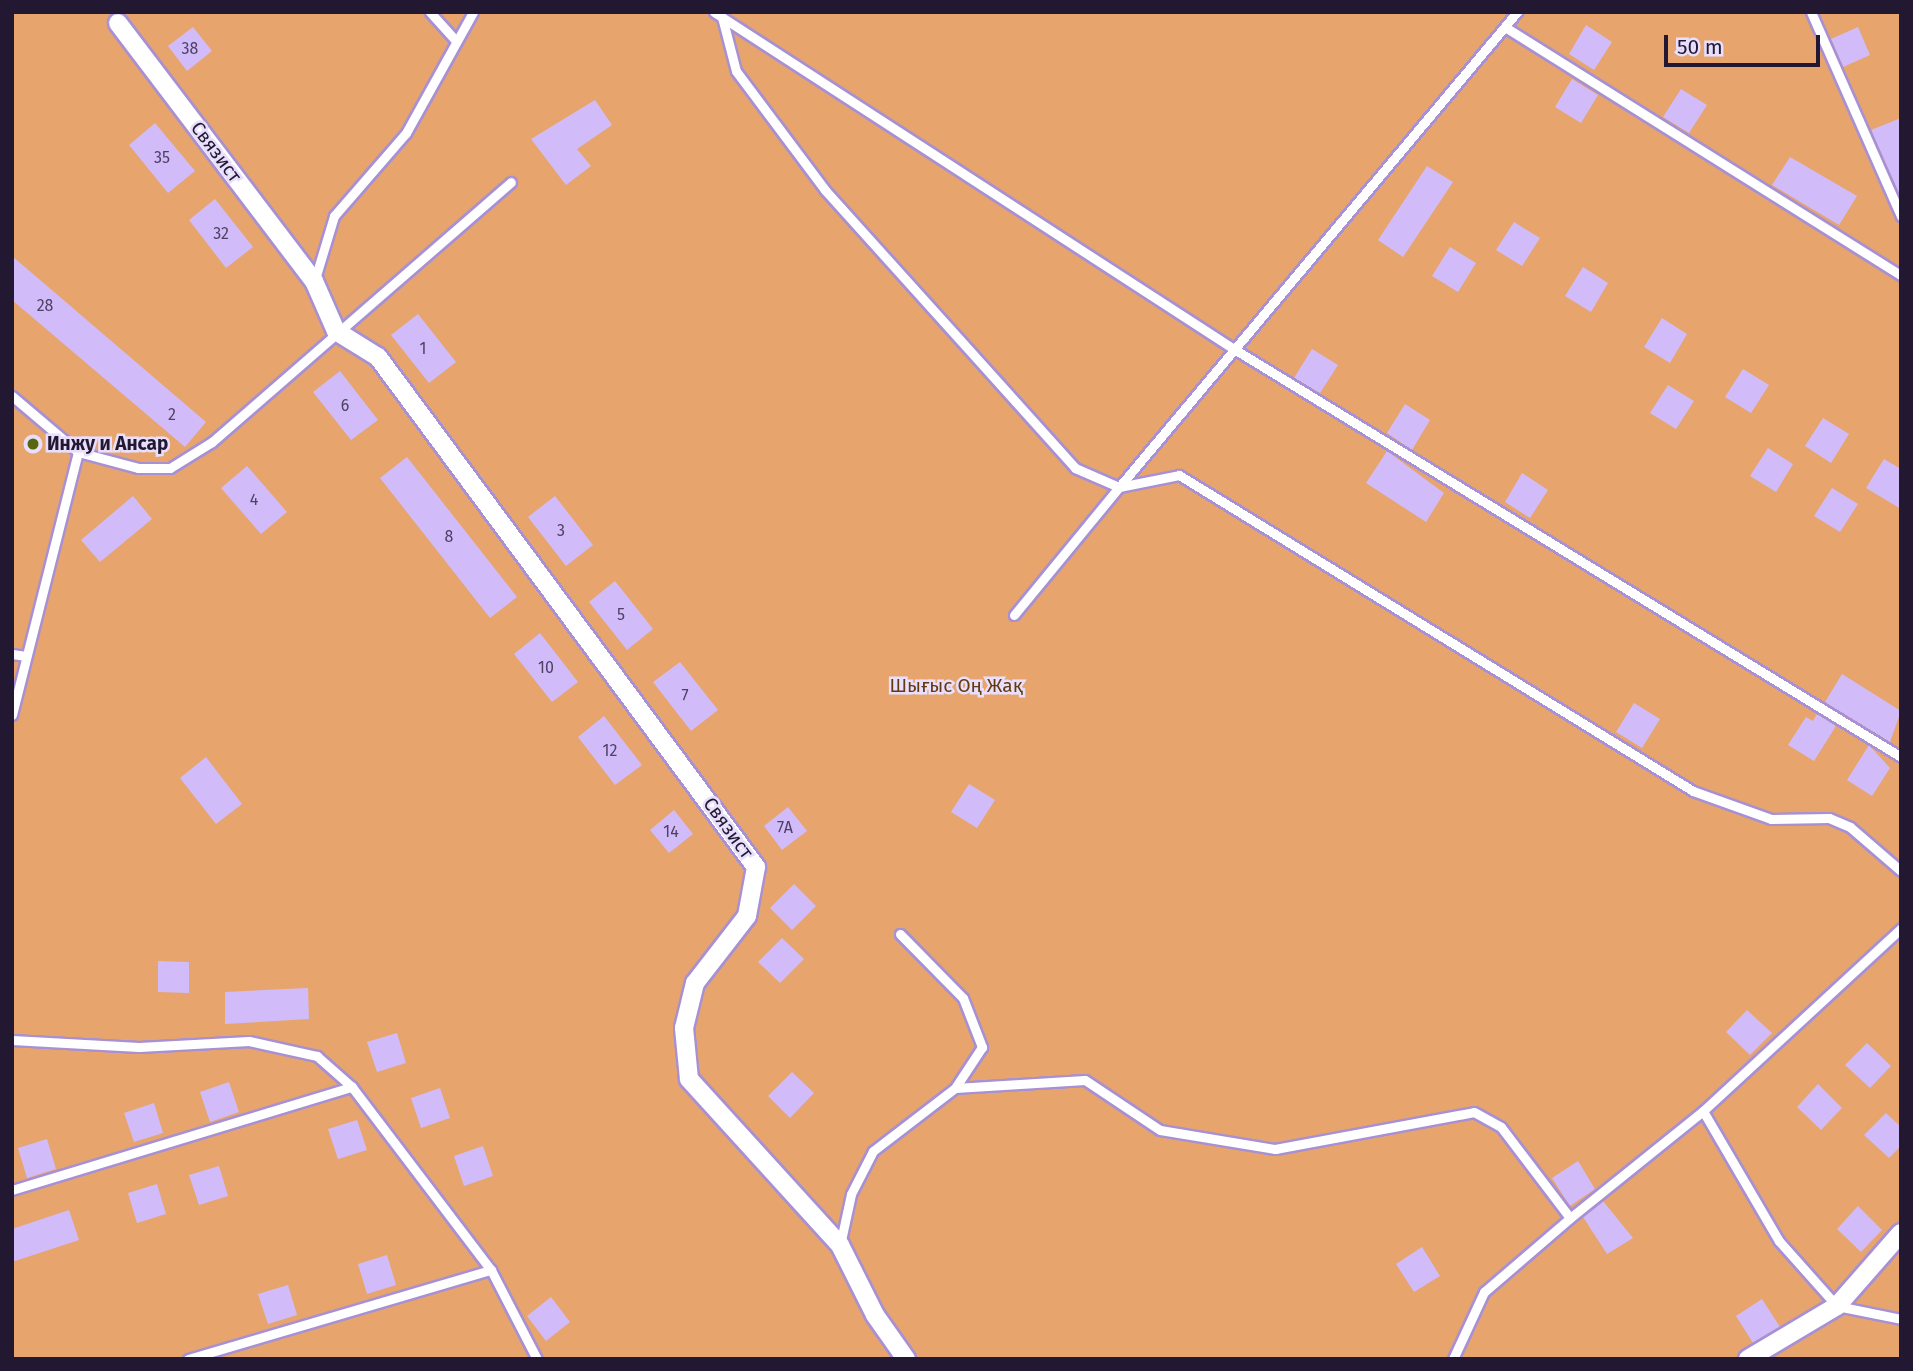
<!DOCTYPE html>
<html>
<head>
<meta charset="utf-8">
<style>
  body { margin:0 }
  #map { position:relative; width:1913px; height:1371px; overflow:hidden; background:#e8dffc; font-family:"Fira Sans",sans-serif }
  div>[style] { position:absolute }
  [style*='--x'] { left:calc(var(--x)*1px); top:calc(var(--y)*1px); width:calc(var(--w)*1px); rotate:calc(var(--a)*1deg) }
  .green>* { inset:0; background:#e7a46d }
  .building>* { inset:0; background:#d1bcf9 }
  .roads { filter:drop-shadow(2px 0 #a790d3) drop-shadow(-2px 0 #a790d3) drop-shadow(0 2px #a790d3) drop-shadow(0 -2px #a790d3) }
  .service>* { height:9px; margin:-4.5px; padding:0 4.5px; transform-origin:4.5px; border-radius:4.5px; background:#fff }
  .minor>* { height:18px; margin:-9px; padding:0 9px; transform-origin:9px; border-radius:9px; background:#fff }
  .dots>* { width:19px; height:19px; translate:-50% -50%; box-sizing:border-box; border:4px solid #e8dffc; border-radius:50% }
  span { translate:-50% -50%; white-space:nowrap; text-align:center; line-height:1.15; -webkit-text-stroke:5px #e8dffc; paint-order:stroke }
  .number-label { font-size:16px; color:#4e4164 }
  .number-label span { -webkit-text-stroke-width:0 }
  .street-label { font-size:19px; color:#221832 }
  .poi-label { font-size:19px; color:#221832; font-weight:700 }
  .left { translate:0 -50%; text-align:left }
  .park-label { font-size:19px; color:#65390e }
  .frame { position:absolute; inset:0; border:14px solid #221832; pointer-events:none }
  .scale { position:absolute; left:1664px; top:35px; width:156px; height:32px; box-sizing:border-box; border:4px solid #221832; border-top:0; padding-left:9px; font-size:21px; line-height:24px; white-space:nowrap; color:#221832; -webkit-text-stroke:5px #e8dffc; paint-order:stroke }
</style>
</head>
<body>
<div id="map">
  <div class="green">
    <div style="clip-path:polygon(12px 12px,1901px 12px,1901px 1359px,12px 1359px)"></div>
  </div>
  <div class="building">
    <div style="clip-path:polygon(1586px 25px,1612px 42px,1594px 70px,1569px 54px)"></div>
    <div style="clip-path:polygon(193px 27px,212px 51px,187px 71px,168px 46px)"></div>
    <div style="clip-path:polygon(1858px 27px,1870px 55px,1843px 67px,1831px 39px)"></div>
    <div style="clip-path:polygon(1572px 79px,1598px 95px,1581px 123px,1555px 107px)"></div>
    <div style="clip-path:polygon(1681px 89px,1707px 105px,1689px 133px,1663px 117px)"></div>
    <div style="clip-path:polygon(595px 100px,612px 125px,577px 149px,591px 166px,566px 185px,531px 139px)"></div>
    <div style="clip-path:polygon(1901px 118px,1901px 198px,1871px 130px)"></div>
    <div style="clip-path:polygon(155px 123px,195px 171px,168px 193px,129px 145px)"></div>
    <div style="clip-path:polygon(1790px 157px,1857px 196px,1839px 225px,1772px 185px)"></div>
    <div style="clip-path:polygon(1427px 166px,1453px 182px,1403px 257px,1378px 240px)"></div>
    <div style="clip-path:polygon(215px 199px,253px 247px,226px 268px,189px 220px)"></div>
    <div style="clip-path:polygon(1514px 222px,1540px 238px,1522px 266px,1496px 250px)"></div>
    <div style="clip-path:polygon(1450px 247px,1476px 263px,1458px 292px,1432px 276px)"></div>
    <div style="clip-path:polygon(12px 256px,206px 422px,185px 447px,12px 300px)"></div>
    <div style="clip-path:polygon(1583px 267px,1608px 283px,1591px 312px,1565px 296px)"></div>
    <div style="clip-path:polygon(418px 314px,456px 362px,429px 383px,391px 335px)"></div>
    <div style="clip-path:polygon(1662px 318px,1687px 334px,1670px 363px,1644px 347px)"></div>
    <div style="clip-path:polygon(1312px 349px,1338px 365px,1320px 393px,1294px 378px)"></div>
    <div style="clip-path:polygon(1743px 369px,1769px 385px,1751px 413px,1725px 397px)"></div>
    <div style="clip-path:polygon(340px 371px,378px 420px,351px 440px,313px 392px)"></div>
    <div style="clip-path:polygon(1668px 385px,1694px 401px,1676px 429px,1650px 413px)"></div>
    <div style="clip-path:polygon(1405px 404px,1430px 420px,1412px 450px,1387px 433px)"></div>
    <div style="clip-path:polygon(1823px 418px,1849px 434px,1831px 463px,1805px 446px)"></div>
    <div style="clip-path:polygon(1768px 448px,1793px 464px,1776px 492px,1750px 476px)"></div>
    <div style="clip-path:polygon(1387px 451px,1444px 493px,1426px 522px,1366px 483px)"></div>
    <div style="clip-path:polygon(407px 457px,517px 597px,490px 618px,380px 478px)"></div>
    <div style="clip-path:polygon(1884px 459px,1901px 469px,1901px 509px,1866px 488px)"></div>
    <div style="clip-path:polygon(247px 466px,287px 512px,261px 534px,221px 488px)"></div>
    <div style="clip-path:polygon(1522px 473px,1548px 490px,1530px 518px,1505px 502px)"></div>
    <div style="clip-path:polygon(1832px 488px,1858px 504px,1840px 532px,1814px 516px)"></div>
    <div style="clip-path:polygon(133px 496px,152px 519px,100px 562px,81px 540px)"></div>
    <div style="clip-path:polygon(555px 496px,593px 545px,566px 566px,528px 517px)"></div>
    <div style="clip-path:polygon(615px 581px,653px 629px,627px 650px,589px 602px)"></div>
    <div style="clip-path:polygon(540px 633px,578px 682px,552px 702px,514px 654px)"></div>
    <div style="clip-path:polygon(680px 662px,718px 710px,691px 731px,653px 682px)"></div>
    <div style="clip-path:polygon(1842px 674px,1901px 711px,1890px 742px,1825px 702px)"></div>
    <div style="clip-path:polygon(1634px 703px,1660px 719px,1642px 748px,1616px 732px)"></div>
    <div style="clip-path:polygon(1817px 714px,1836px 726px,1814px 761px,1788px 745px,1806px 717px,1813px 721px)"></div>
    <div style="clip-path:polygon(604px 716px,642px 765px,615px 785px,578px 737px)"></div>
    <div style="clip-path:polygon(1869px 745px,1890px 768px,1872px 796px,1847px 780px)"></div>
    <div style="clip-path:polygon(206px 757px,242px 804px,216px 824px,180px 778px)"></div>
    <div style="clip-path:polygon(969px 784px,995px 800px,977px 828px,951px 812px)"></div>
    <div style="clip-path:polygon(788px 807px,807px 831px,782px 850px,764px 826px)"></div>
    <div style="clip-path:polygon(674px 810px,693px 834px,669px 853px,650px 830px)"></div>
    <div style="clip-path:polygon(794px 884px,816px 906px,792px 930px,770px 908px)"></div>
    <div style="clip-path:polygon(782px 938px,804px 959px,780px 983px,758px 962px)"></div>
    <div style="clip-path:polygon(158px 961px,189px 962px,189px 993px,158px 992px)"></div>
    <div style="clip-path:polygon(308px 988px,309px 1019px,225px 1024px,225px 992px)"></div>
    <div style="clip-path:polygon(1747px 1010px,1772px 1033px,1750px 1055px,1726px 1032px)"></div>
    <div style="clip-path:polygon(397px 1033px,406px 1063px,377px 1072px,367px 1042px)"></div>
    <div style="clip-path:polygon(1867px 1043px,1891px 1066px,1870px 1088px,1845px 1065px)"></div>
    <div style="clip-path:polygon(792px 1072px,814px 1093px,790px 1118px,768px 1096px)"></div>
    <div style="clip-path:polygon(229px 1082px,239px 1112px,210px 1122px,200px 1092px)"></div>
    <div style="clip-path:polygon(1818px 1084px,1842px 1108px,1821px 1130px,1797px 1107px)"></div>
    <div style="clip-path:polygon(440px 1088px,450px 1118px,421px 1128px,411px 1098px)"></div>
    <div style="clip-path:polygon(154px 1103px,163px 1133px,134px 1142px,124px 1113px)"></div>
    <div style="clip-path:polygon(1886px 1113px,1901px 1127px,1901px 1146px,1889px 1158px,1864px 1135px)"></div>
    <div style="clip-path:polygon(357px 1120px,367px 1150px,338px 1159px,328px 1129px)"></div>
    <div style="clip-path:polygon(47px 1139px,56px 1169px,27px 1178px,18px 1148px)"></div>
    <div style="clip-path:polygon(483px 1146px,493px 1176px,464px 1186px,454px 1156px)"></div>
    <div style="clip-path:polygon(1578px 1161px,1595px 1189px,1570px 1206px,1552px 1178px)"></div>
    <div style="clip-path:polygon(219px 1166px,228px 1196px,199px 1205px,189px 1175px)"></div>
    <div style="clip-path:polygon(157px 1184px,166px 1214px,137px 1223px,128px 1193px)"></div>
    <div style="clip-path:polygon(1603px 1201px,1633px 1238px,1607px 1254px,1583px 1217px)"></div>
    <div style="clip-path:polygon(1858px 1206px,1882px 1230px,1861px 1252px,1837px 1229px)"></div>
    <div style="clip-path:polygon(69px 1210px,79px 1240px,12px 1262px,12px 1229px)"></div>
    <div style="clip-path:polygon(1422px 1247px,1440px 1276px,1414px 1292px,1396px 1264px)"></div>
    <div style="clip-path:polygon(387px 1255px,396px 1285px,367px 1294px,358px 1264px)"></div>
    <div style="clip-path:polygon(288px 1285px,297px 1315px,268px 1324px,258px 1294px)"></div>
    <div style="clip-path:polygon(551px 1297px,570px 1322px,546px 1341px,527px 1316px)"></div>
    <div style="clip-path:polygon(1762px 1299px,1780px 1327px,1753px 1343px,1736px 1316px)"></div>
  </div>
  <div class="roads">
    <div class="service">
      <div style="--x:430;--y:12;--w:39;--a:48"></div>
      <div style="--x:714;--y:12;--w:620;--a:32.95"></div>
      <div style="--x:1234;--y:349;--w:782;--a:31.45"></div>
      <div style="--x:1811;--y:12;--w:223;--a:66.2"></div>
      <div style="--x:722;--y:17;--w:56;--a:75.5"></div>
      <div style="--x:736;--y:71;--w:149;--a:53.2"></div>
      <div style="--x:825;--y:190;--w:374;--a:48"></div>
      <div style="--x:1075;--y:468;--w:48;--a:23.4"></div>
      <div style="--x:1119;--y:487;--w:620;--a:-50.04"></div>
      <div style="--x:1505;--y:27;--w:467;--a:32.1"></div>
      <div style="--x:315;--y:279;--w:66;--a:-73.2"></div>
      <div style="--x:334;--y:216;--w:110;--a:-49.1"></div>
      <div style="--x:406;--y:133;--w:138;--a:-61"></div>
      <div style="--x:12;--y:396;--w:87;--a:40.3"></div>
      <div style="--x:78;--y:452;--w:271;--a:104.1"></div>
      <div style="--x:78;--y:452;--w:62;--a:14.9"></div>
      <div style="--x:138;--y:468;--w:32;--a:0"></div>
      <div style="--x:170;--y:468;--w:49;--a:-31.8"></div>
      <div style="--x:212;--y:442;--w:396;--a:-41"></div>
      <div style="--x:1014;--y:615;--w:166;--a:-50.6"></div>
      <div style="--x:1119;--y:487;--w:61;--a:-11.3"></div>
      <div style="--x:1179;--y:475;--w:603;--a:31.58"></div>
      <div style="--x:1693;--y:791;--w:83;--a:19.7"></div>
      <div style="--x:1771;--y:819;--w:58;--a:-1"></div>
      <div style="--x:1829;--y:818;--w:23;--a:23"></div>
      <div style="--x:1850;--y:827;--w:67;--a:40.8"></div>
      <div style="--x:12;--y:654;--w:14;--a:8"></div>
      <div style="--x:900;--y:934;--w:90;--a:45.5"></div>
      <div style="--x:963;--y:998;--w:53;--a:68.8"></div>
      <div style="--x:982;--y:1047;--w:49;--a:123.4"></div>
      <div style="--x:12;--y:1040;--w:127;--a:3.2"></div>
      <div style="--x:139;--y:1047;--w:110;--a:-3.1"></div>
      <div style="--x:249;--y:1041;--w:70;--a:12.4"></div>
      <div style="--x:317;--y:1056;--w:47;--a:41.5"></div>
      <div style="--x:352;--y:1087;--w:230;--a:52.8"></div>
      <div style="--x:491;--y:1270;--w:100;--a:62.7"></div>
      <div style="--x:1703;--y:1111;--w:270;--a:-42.7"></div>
      <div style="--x:12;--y:1190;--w:355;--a:-16.9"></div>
      <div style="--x:840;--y:1245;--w:52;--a:-77.8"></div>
      <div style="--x:851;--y:1194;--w:48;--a:-62.9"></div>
      <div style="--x:873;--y:1151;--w:103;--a:-37.5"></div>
      <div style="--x:955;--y:1088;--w:130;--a:-3.5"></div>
      <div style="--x:1085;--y:1080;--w:90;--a:33.7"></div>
      <div style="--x:1160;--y:1130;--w:117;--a:9.4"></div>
      <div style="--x:1275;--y:1149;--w:202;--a:-10.5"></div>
      <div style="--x:1474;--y:1112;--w:31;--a:29"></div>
      <div style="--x:1501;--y:1127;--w:114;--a:52.8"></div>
      <div style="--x:1570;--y:1218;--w:171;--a:-38.8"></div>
      <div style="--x:1703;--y:1111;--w:151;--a:59.7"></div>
      <div style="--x:1779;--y:1241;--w:87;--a:48.3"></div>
      <div style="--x:1837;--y:1306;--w:65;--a:11.5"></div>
      <div style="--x:188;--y:1359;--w:316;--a:-16.4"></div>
      <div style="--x:1453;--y:1359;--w:74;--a:-65.2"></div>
      <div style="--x:1484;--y:1292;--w:113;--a:-40.7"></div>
    </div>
    <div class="minor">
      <div style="--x:118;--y:23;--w:324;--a:52.8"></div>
      <div style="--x:314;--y:281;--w:55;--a:66.3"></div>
      <div style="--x:336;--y:331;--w:49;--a:31.8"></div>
      <div style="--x:378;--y:357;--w:635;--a:53.46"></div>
      <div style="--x:756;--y:867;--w:50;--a:100.4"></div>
      <div style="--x:747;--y:916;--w:85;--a:127.8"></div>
      <div style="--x:695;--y:983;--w:46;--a:103.7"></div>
      <div style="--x:684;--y:1028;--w:51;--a:84.4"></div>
      <div style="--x:689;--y:1079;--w:224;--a:47.7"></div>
      <div style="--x:840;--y:1245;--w:78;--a:63.4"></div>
      <div style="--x:875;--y:1315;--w:54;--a:54.8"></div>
      <div style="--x:1748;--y:1359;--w:104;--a:-30.8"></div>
      <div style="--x:1837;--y:1306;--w:97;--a:-48.8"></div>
    </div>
  </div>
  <div class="dots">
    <div style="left:33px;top:444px;background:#57670e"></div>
  </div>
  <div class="number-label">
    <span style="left:190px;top:49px">38</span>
    <span style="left:162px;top:158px">35</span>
    <span style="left:221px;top:234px">32</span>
    <span style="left:45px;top:306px">28</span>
    <span style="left:423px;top:349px">1</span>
    <span style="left:345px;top:406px">6</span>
    <span style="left:172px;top:415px">2</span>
    <span style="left:254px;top:500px">4</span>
    <span style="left:561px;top:531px">3</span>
    <span style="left:449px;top:537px">8</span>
    <span style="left:621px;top:615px">5</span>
    <span style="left:546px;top:668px">10</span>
    <span style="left:685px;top:696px">7</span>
    <span style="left:610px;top:751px">12</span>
    <span style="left:785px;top:828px">7А</span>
    <span style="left:671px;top:832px">14</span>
  </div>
  <div class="street-label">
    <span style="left:216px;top:152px;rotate:53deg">Связист</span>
    <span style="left:728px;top:828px;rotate:54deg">Связист</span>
  </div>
  <div class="poi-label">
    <span class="left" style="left:47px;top:444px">Инжу и Ансар</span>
  </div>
  <div class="park-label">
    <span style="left:956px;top:686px">Шығыс Оң Жақ</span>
  </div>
  <div class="frame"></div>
  <div class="scale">50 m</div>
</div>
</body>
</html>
